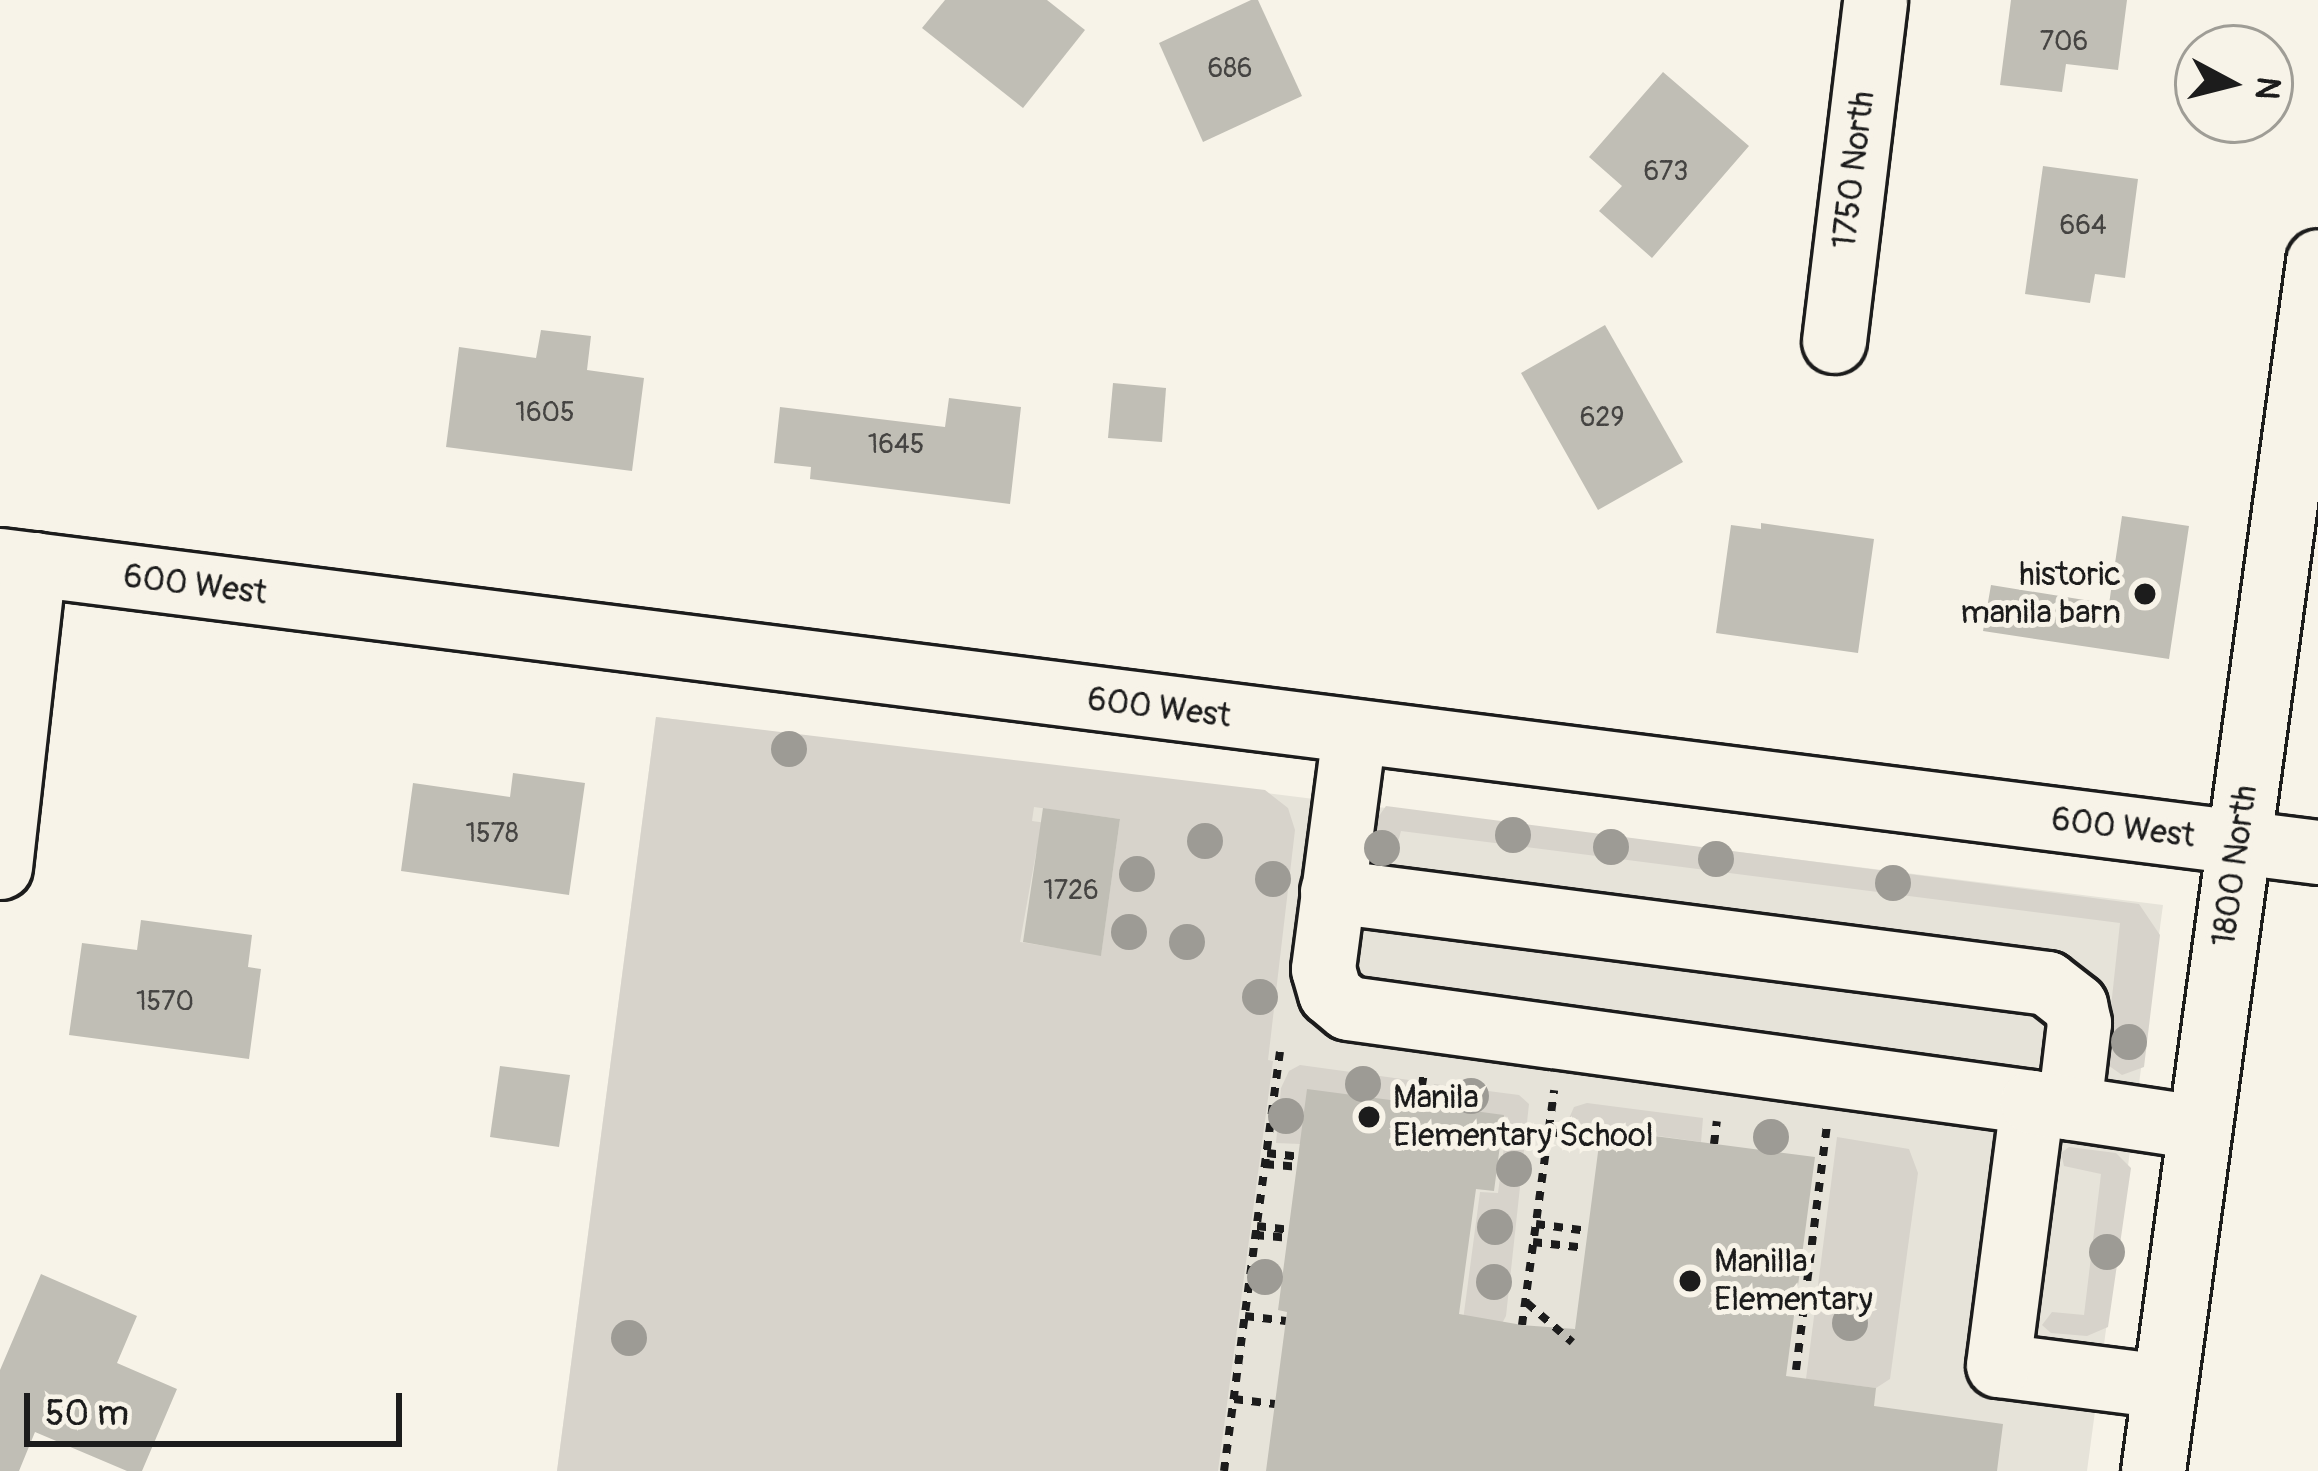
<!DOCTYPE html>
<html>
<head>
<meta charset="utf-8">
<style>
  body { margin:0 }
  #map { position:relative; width:2318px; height:1471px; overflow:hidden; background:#f7f3e8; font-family:Pangolin,sans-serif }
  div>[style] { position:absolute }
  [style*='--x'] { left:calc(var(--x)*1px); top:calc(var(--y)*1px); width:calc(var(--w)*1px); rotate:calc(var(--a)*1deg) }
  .built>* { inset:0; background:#e6e3d9 }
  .green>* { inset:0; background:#d7d3cb }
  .building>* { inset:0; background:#c0beb5 }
  .path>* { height:8px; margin-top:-4px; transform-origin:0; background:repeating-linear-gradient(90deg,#1c1c1c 0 9px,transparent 0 18px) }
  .roads { filter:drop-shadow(3px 0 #1c1c1c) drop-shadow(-3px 0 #1c1c1c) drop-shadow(0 3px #1c1c1c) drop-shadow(0 -3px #1c1c1c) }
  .minor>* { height:63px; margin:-31.5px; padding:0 31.5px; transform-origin:31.5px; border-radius:31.5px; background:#f7f3e8 }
  .trees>* { width:36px; height:36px; margin:-18px; border-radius:50%; background:#9d9b95 }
  .dots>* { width:33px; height:33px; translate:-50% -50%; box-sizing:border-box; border:6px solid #f7f3e8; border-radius:50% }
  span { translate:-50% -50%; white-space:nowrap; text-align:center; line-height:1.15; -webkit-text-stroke:10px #f7f3e8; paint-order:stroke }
  .number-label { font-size:27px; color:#454442 }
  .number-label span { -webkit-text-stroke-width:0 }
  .street-label { font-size:33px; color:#1c1c1c }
  .poi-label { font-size:33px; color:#1c1c1c }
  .right { translate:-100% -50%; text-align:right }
  .left { translate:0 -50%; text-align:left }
  .north { position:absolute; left:2174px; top:24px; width:120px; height:120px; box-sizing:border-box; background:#f7f3e8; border:3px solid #9f9d96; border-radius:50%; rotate:97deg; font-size:33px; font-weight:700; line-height:48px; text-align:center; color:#1c1c1c }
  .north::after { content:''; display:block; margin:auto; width:42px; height:54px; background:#1c1c1c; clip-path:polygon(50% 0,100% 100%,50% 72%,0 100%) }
  .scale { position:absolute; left:24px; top:1393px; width:378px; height:54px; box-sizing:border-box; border:6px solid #1c1c1c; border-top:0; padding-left:15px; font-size:36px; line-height:42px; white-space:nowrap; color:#1c1c1c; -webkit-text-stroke:9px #f7f3e8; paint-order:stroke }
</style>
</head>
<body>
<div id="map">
  <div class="built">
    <div style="clip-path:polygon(656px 717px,2163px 905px,2087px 1471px,557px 1471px)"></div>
  </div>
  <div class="green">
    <div style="clip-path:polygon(evenodd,656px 717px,1265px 790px,1288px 808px,1295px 830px,1268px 1060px,1273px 1061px,1218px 1471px,557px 1471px,656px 717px,1034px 807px,1120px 819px,1101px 955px,1020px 942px,1036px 853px,1054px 824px,1032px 821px,1034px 807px)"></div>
    <div style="clip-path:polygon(1386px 806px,2139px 904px,2160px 935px,2144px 1067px,2122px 1075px,2105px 1063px,2120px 923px,1401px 831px,1392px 864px,1371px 866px,1371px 827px)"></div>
    <div style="clip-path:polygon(1300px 1065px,1409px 1080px,1406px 1103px,1300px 1144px,1276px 1143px,1281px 1088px,1289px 1071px)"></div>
    <div style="clip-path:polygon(1434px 1084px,1519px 1095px,1529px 1104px,1506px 1316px,1498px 1331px,1462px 1328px,1480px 1192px,1498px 1193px,1508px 1117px,1431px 1106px)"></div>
    <div style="clip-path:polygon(1587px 1103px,1703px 1118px,1701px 1142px,1567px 1123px,1574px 1107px)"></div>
    <div style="clip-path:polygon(1837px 1137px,1909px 1149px,1918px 1173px,1890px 1379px,1876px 1388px,1806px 1379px)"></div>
    <div style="clip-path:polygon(2069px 1147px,2116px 1153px,2131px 1168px,2108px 1327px,2087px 1336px,2051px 1333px,2042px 1325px,2052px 1312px,2084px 1315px,2101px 1174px,2064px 1166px,2061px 1153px)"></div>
  </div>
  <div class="building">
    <div style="clip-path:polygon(945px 0,1047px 0,1085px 30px,1023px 108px,922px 28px)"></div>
    <div style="clip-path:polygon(1251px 0,1258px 0,1302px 96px,1203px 142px,1159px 43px)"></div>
    <div style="clip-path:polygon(2011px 0,2127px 0,2118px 70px,2066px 64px,2062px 92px,2000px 85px)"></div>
    <div style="clip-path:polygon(1663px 72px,1749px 146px,1652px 258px,1599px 211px,1622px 186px,1589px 157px)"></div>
    <div style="clip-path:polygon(2043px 166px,2138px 179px,2125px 278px,2095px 274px,2090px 303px,2025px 294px)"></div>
    <div style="clip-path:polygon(1605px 325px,1683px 462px,1598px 510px,1521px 373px)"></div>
    <div style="clip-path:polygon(541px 330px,591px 336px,587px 370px,644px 378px,632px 471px,446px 447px,459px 347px,536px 358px)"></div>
    <div style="clip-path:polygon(1113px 383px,1166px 388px,1162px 442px,1108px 438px)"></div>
    <div style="clip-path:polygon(949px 398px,1021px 407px,1010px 504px,810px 479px,811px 467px,774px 463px,780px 407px,945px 427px)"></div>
    <div style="clip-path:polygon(2122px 516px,2189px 526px,2169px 659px,1983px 631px,1991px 585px,2109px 604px)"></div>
    <div style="clip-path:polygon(1761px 523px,1874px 539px,1858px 653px,1716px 633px,1731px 525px,1761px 529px)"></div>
    <div style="clip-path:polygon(513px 773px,585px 783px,569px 895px,401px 871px,413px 783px,510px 797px)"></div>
    <div style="clip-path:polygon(1043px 808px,1120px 819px,1101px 956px,1023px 942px)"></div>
    <div style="clip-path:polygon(141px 920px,252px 935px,248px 967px,261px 969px,249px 1059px,69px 1035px,82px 943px,137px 950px)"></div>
    <div style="clip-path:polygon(500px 1066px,570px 1075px,559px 1147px,490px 1137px)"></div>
    <div style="clip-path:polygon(1307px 1089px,1504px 1115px,1494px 1191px,1476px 1189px,1459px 1314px,1522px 1325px,1575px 1329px,1601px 1129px,1815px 1157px,1786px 1376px,1876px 1388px,1874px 1406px,2003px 1424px,1997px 1471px,1266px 1471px,1287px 1312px,1278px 1310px)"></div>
    <div style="clip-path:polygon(41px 1274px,137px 1316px,117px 1363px,177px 1389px,142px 1471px,127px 1471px,35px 1432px,19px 1471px,0 1471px,0 1370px)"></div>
  </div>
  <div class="path">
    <div style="--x:1419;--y:1104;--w:33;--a:-81"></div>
    <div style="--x:1548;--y:1132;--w:52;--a:6.6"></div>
    <div style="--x:1714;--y:1144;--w:23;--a:-83"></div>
    <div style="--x:1267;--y:1153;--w:31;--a:7"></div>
    <div style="--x:1265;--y:1164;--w:32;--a:5"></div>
    <div style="--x:1536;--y:1224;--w:52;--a:7.7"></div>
    <div style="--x:1257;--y:1226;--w:31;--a:7"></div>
    <div style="--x:1255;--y:1235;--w:32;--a:5"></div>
    <div style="--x:1533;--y:1242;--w:53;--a:6.5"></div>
    <div style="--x:1527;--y:1303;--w:60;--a:40.9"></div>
    <div style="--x:1245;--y:1316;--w:41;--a:7"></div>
    <div style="--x:1522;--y:1325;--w:237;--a:-82.2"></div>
    <div style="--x:1796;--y:1370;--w:246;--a:-82.8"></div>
    <div style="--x:1234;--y:1399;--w:41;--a:7"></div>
    <div style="--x:1224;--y:1471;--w:423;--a:-82.4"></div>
  </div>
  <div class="roads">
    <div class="minor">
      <div style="--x:1834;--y:341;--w:343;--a:-83.1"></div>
      <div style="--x:0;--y:560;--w:2336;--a:7.18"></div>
      <div style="--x:1354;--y:733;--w:238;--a:97.5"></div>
      <div style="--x:1323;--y:969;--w:25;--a:74"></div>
      <div style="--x:1330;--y:993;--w:23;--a:40"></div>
      <div style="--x:1348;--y:1008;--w:690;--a:7.82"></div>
      <div style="--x:0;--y:867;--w:305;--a:-83.6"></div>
      <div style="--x:1332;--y:891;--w:721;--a:7.33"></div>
      <div style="--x:2047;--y:983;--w:36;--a:38"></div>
      <div style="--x:2075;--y:1005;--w:18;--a:77"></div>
      <div style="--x:2079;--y:1023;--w:85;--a:96.8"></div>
      <div style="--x:2163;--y:1386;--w:166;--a:-172.7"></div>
      <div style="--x:1998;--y:1365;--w:265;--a:-82.6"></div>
      <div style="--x:2032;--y:1102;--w:167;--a:8.6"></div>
      <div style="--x:2153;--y:1471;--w:1221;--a:-82.23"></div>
    </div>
  </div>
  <div class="trees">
    <div style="left:789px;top:749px"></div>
    <div style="left:1513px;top:835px"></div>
    <div style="left:1205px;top:841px"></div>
    <div style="left:1611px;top:847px"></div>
    <div style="left:1382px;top:848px"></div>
    <div style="left:1716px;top:859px"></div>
    <div style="left:1137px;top:874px"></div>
    <div style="left:1273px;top:879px"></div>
    <div style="left:1893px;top:883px"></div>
    <div style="left:1129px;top:932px"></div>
    <div style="left:1187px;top:942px"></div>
    <div style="left:1260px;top:997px"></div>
    <div style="left:2129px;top:1042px"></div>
    <div style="left:1363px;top:1084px"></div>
    <div style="left:1471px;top:1096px"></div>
    <div style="left:1286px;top:1116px"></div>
    <div style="left:1771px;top:1137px"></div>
    <div style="left:1514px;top:1169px"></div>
    <div style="left:1495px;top:1227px"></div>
    <div style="left:2107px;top:1252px"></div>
    <div style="left:1265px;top:1277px"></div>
    <div style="left:1494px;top:1282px"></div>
    <div style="left:1850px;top:1323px"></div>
    <div style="left:629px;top:1338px"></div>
  </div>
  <div class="dots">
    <div style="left:2145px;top:594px;background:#1c1c1c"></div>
    <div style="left:1369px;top:1117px;background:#1c1c1c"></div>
    <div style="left:1690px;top:1281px;background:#1c1c1c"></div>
  </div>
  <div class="number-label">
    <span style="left:2064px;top:42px">706</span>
    <span style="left:1230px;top:69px">686</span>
    <span style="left:1666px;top:172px">673</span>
    <span style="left:2083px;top:226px">664</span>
    <span style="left:545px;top:413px">1605</span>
    <span style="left:1602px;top:418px">629</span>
    <span style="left:896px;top:445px">1645</span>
    <span style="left:492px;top:834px">1578</span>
    <span style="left:1071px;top:891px">1726</span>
    <span style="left:165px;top:1002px">1570</span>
  </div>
  <div class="street-label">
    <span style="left:1854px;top:170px;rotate:-83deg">1750 North</span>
    <span style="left:195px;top:585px;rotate:7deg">600 West</span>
    <span style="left:1159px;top:708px;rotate:7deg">600 West</span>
    <span style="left:2123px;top:828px;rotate:7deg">600 West</span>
    <span style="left:2235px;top:866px;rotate:-82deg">1800 North</span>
  </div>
  <div class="poi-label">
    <span class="right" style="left:2121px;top:594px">historic<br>manila barn</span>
    <span class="left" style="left:1393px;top:1117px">Manila<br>Elementary School</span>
    <span class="left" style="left:1714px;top:1281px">Manilla<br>Elementary</span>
  </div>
  <div class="north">N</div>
  <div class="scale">50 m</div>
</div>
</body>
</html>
